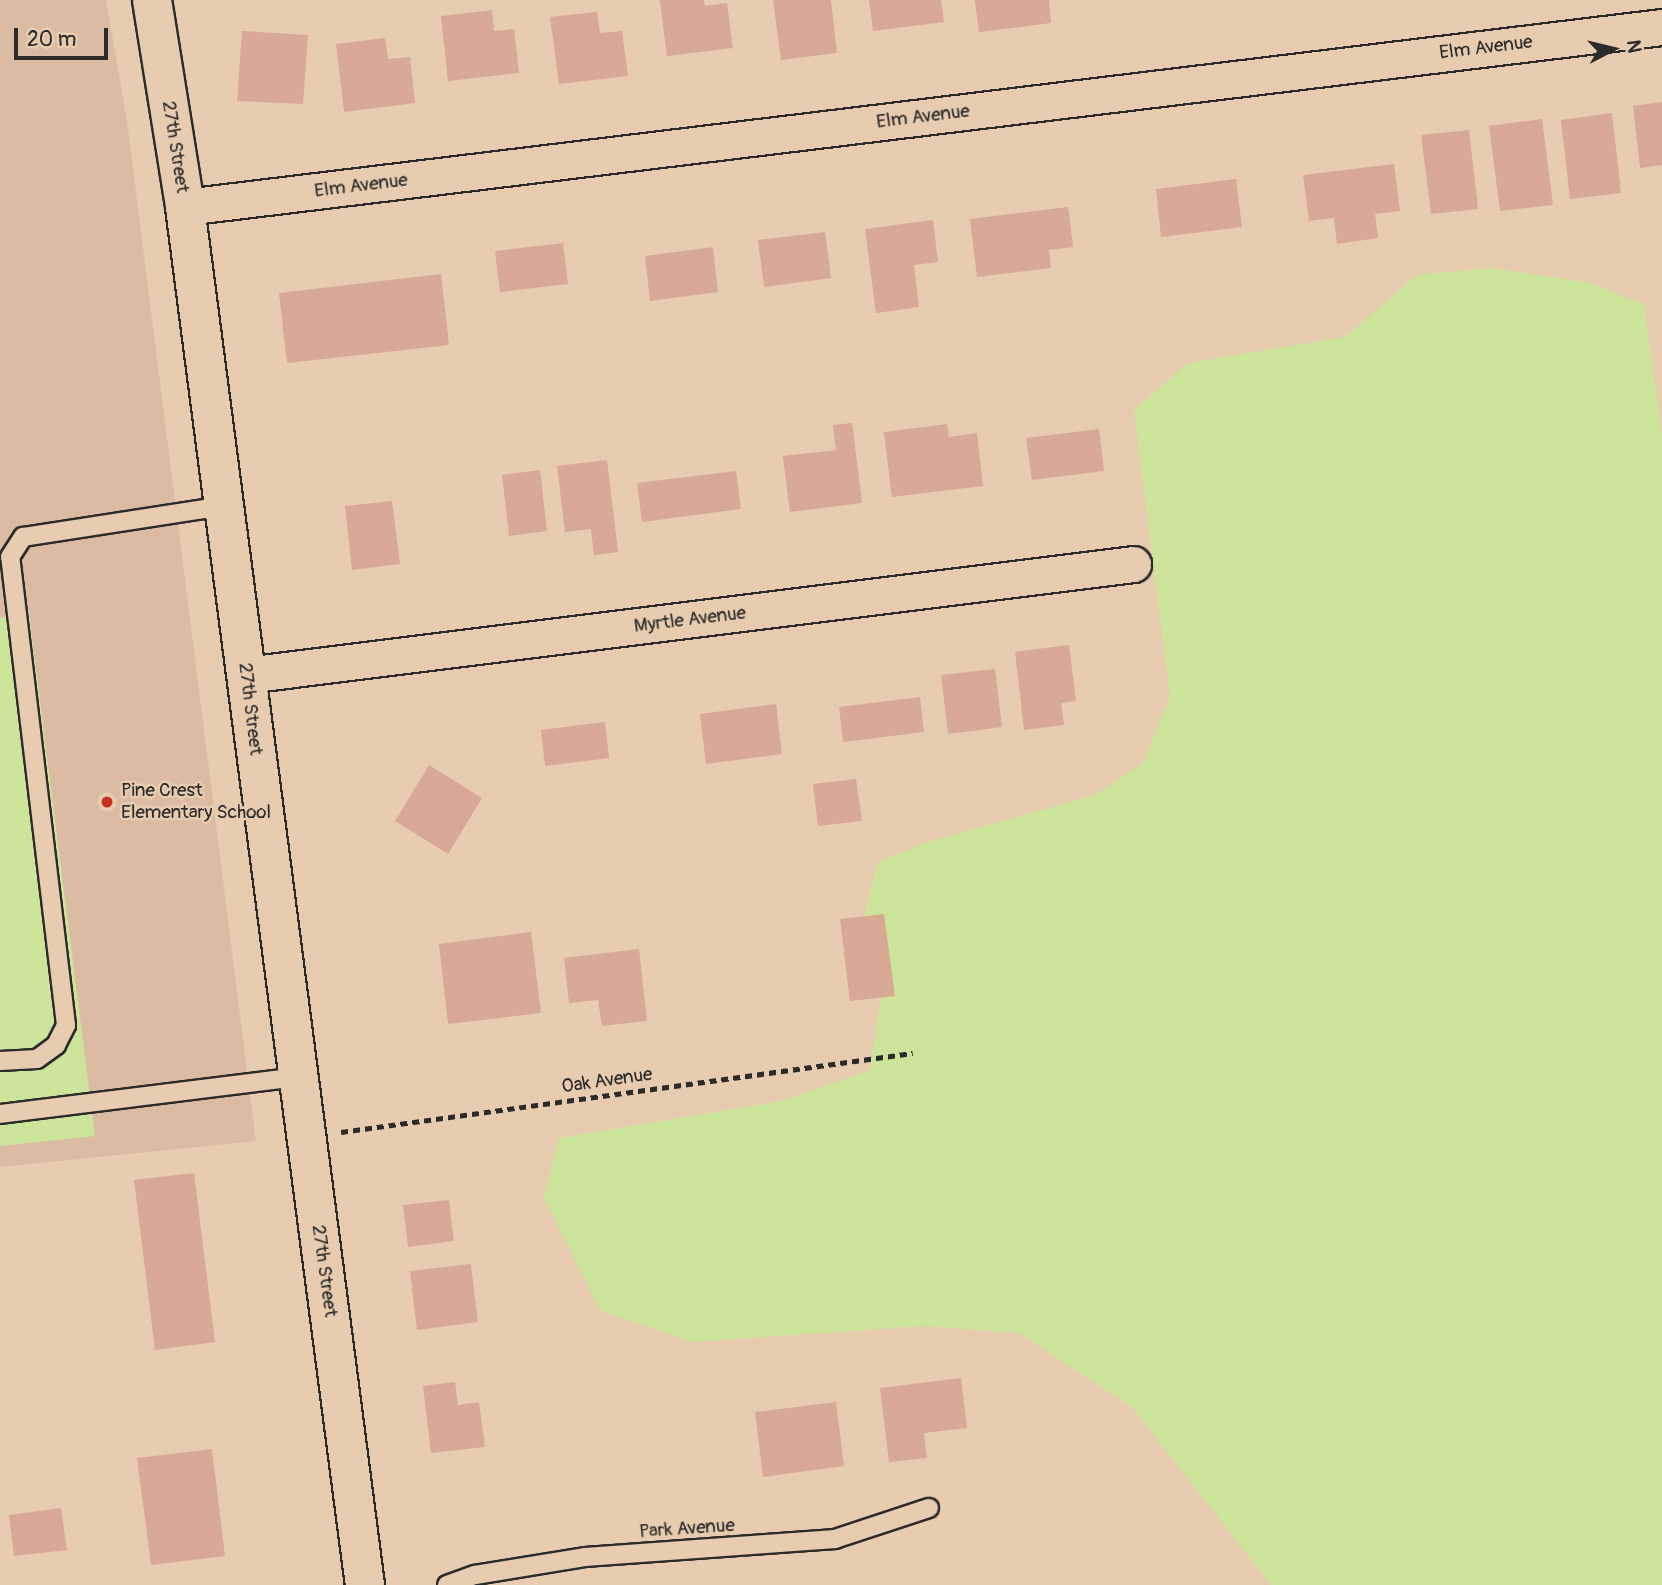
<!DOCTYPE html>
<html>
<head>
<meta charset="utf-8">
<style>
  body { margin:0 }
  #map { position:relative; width:1662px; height:1585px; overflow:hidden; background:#e7ccaf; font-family:Pangolin,sans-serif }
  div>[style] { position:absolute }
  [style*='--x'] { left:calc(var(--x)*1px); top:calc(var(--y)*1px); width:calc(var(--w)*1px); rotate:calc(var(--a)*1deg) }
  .built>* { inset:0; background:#dbbca2 }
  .green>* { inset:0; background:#cce59a }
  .building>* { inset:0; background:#d8a995 }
  .path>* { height:4.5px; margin-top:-2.25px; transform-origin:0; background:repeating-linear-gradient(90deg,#2b2b2b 0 7px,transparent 0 12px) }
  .roads { filter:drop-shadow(2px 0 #2b2b2b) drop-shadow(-2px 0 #2b2b2b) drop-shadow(0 2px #2b2b2b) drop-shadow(0 -2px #2b2b2b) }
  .lane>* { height:18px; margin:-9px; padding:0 9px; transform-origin:9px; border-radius:9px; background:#e7ccaf }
  .street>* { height:35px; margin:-17.5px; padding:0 17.5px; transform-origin:17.5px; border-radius:17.5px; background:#e7ccaf }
  .secondary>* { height:38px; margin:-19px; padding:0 19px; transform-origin:19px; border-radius:19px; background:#e7ccaf }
  .dots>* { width:19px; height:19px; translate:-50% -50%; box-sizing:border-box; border:4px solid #e7ccaf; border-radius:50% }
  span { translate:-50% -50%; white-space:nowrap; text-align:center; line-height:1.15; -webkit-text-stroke:5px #e7ccaf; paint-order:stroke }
  .street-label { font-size:19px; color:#2b2b2b }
  .poi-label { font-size:19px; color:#2b2b2b }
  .left { translate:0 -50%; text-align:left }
  .north { position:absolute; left:1578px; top:14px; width:70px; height:70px; -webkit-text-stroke:5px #e7ccaf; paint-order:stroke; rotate:83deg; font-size:19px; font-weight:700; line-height:28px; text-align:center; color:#2b2b2b }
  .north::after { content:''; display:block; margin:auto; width:24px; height:32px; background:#2b2b2b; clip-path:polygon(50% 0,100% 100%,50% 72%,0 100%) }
  .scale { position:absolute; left:14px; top:28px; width:94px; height:32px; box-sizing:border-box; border:4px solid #2b2b2b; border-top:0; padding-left:9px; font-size:21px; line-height:24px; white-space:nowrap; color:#2b2b2b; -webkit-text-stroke:5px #e7ccaf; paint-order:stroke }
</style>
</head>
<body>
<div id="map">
  <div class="built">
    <div style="clip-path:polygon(0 0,106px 0,127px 121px,256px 1141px,0 1167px)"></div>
  </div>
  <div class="green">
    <div style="clip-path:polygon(1490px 268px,1586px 282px,1644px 304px,1662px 438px,1662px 1585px,1271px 1585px,1132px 1407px,1019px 1333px,924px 1326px,692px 1342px,600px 1310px,544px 1198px,559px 1138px,781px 1101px,870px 1070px,881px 995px,864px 917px,878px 862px,928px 842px,1095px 795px,1143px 763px,1170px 697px,1134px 410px,1188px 363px,1345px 337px,1417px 275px)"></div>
    <div style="clip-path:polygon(29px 614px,95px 1136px,0 1146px,0 618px)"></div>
  </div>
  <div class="building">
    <div style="clip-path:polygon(660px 0,704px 0,705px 6px,727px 3px,733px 48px,667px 56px)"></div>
    <div style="clip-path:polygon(773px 0,831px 0,837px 53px,781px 60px)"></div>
    <div style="clip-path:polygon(869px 0,941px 0,944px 22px,873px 31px)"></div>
    <div style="clip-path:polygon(975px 0,1049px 0,1051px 23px,979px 32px)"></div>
    <div style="clip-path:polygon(492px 10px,494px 31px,514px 29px,519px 73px,448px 81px,441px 16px)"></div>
    <div style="clip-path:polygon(597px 12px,600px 33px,622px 31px,628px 76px,559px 84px,550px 17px)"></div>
    <div style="clip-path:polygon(242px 31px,308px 35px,303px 104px,237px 101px)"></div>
    <div style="clip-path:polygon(385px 38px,388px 59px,410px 57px,415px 103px,344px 112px,336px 44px)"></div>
    <div style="clip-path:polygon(1662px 102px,1662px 165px,1640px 168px,1633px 106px)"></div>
    <div style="clip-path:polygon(1612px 113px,1621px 193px,1570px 199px,1561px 120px)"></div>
    <div style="clip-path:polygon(1542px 119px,1553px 205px,1500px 211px,1489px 126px)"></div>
    <div style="clip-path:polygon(1469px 130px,1478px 209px,1431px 214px,1421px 135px)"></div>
    <div style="clip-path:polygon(1394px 164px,1400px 211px,1375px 214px,1378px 238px,1337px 244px,1334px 218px,1309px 221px,1303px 175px)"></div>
    <div style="clip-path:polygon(1236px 179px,1242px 227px,1161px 237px,1156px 189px)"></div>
    <div style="clip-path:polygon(1068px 207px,1073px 247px,1049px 250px,1051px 268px,977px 277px,970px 219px)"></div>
    <div style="clip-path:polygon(933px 220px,938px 262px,914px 265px,919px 307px,876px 313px,865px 229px)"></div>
    <div style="clip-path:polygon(825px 232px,831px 278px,764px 287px,758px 240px)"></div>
    <div style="clip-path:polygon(563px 243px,568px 284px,500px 292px,495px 251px)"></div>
    <div style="clip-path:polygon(713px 247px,718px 292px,650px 301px,645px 256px)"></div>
    <div style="clip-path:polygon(441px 274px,449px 345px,287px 363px,279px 293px)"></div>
    <div style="clip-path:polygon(852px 423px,862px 503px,790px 512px,783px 456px,836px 450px,833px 425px)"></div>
    <div style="clip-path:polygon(947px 424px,949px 437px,977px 433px,983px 486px,892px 497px,884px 432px)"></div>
    <div style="clip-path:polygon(1099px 429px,1104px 471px,1032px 480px,1026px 438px)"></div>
    <div style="clip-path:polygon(607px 460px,618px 552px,594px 555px,591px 529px,565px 532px,557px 466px)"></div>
    <div style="clip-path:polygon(540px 470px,547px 531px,509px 536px,502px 475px)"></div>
    <div style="clip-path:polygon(736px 471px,741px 509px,642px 522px,637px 483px)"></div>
    <div style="clip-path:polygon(392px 501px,400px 564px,352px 570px,345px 506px)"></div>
    <div style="clip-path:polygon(1069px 645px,1076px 701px,1061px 703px,1064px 725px,1024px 730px,1015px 652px)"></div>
    <div style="clip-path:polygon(995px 669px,1002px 727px,948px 734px,941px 675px)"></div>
    <div style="clip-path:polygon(920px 697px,924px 732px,843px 742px,839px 707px)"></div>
    <div style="clip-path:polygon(776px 704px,782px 754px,706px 764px,700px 714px)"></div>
    <div style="clip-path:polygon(605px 722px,609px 758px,545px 766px,541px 730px)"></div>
    <div style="clip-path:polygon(429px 765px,482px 798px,448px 854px,395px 821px)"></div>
    <div style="clip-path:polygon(856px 779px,862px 821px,818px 826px,813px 784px)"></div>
    <div style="clip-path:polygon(884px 914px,895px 996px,850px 1001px,840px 919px)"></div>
    <div style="clip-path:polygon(531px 932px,541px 1013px,448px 1024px,439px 944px)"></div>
    <div style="clip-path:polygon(639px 949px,647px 1021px,602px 1026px,598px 1000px,569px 1003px,564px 958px)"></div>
    <div style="clip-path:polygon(194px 1173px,215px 1342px,155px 1350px,134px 1180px)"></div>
    <div style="clip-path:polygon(449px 1200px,454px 1241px,408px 1247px,403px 1205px)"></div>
    <div style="clip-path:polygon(471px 1264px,478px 1322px,417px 1330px,410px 1271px)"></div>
    <div style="clip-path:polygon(961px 1378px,967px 1428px,924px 1433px,927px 1458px,889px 1462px,880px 1388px)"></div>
    <div style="clip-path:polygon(455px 1382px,458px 1405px,479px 1402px,485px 1447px,431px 1453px,423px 1386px)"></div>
    <div style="clip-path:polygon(836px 1402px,844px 1466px,763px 1477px,755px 1412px)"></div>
    <div style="clip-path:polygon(212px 1449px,225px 1556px,151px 1565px,137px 1458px)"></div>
    <div style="clip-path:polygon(61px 1508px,67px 1550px,14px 1556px,9px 1515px)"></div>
  </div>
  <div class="path">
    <div style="--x:341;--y:1132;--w:577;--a:-7.86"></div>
  </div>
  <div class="roads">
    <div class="lane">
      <div style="--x:0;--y:1061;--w:37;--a:-3"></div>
      <div style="--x:37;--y:1059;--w:24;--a:-36"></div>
      <div style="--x:56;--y:1045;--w:22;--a:-63"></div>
      <div style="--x:66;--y:1025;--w:471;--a:-96.8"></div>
      <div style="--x:10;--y:557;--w:24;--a:-57"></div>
      <div style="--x:23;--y:537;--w:203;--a:-8.8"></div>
      <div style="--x:0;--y:1114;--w:300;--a:-7.1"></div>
      <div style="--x:447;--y:1585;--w:30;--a:-20"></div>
      <div style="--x:475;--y:1575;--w:111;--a:-9.3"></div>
      <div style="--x:585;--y:1557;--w:251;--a:-4.1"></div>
      <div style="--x:835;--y:1539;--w:99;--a:-18.3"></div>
    </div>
    <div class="street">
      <div style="--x:185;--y:207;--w:1488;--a:-6.95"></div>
      <div style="--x:246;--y:675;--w:894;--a:-7.13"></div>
    </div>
    <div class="secondary">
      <div style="--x:152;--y:0;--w:210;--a:80.9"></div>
      <div style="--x:185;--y:207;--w:1390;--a:82.56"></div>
    </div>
  </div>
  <div class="dots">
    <div style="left:107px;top:802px;background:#c8321e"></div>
  </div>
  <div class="street-label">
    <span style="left:1486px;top:48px;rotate:-7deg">Elm Avenue</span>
    <span style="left:923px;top:117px;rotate:-7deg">Elm Avenue</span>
    <span style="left:175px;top:147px;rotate:81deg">27th Street</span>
    <span style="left:361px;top:186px;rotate:-7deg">Elm Avenue</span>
    <span style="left:690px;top:620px;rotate:-7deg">Myrtle Avenue</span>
    <span style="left:250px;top:709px;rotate:83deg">27th Street</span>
    <span style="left:607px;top:1081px;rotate:-8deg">Oak Avenue</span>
    <span style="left:324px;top:1271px;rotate:82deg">27th Street</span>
    <span style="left:687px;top:1529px;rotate:-4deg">Park Avenue</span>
  </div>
  <div class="poi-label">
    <span class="left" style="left:121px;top:802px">Pine Crest<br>Elementary School</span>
  </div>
  <div class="north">N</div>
  <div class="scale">20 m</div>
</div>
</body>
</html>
